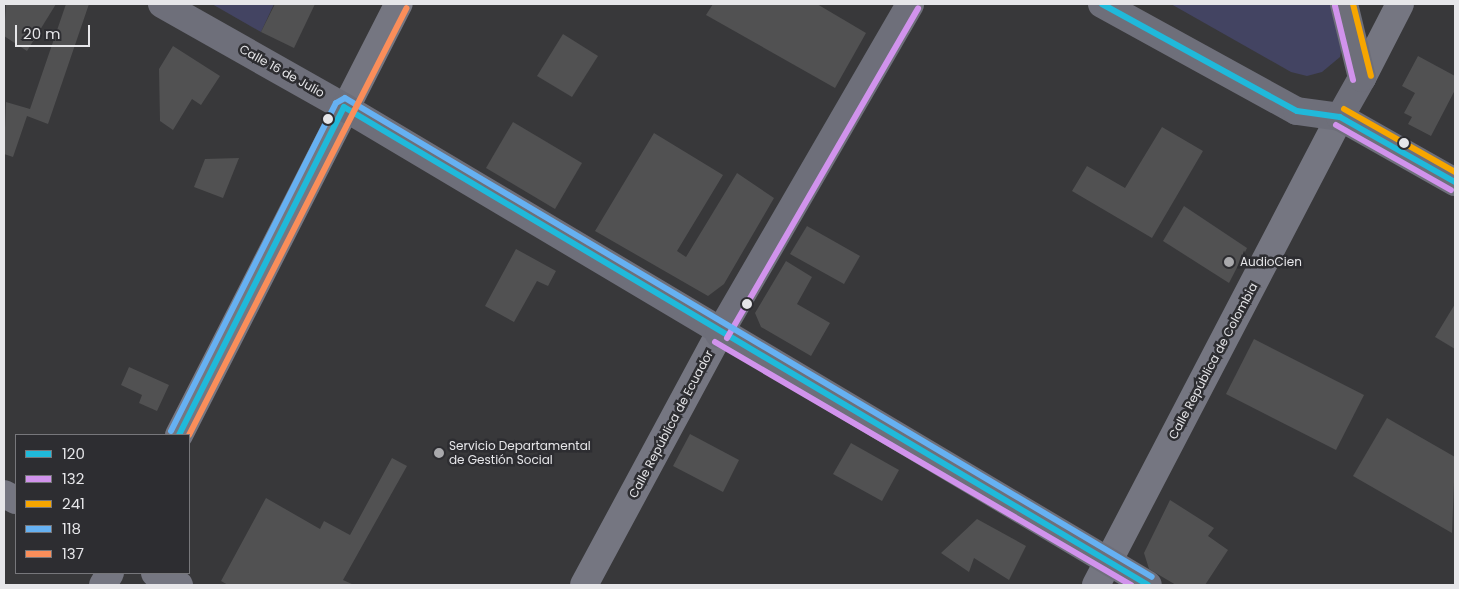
<!DOCTYPE html>
<html>
<head>
<meta charset="utf-8">
<style>
  body { margin:0 }
  #map { position:relative; width:1459px; height:589px; overflow:hidden; background:#38383a; font-family:Poppins,sans-serif }
  div>[style] { position:absolute }
  [style*='--x'] { left:calc(var(--x)*1px); top:calc(var(--y)*1px); width:calc(var(--w)*1px); rotate:calc(var(--a)*1deg) }
  .green>* { inset:0; background:#434462 }
  .building>* { inset:0; background:#515152 }
  .minor>* { height:28px; margin:-14px; padding:0 14px; transform-origin:14px; border-radius:14px; background:#757681 }
  .secondary>* { height:28px; margin:-14px; padding:0 14px; transform-origin:14px; border-radius:14px; background:#6e6f7a }
  .bus-1>* { height:6px; margin:-3px; padding:0 3px; transform-origin:3px; border-radius:3px; background:#20b9da }
  .bus-2>* { height:6px; margin:-3px; padding:0 3px; transform-origin:3px; border-radius:3px; background:#d193ec }
  .bus-3>* { height:6px; margin:-3px; padding:0 3px; transform-origin:3px; border-radius:3px; background:#f7a600 }
  .bus-4>* { height:6px; margin:-3px; padding:0 3px; transform-origin:3px; border-radius:3px; background:#66b1f2 }
  .bus-5>* { height:6px; margin:-3px; padding:0 3px; transform-origin:3px; border-radius:3px; background:#fa8e5a }
  .dots>* { width:14px; height:14px; translate:-50% -50%; box-sizing:border-box; border:2px solid #2d2d31; border-radius:50% }
  span { translate:-50% -50%; white-space:nowrap; text-align:center; line-height:1.15; -webkit-text-stroke:5px #2d2d31; paint-order:stroke }
  .street-label { font-size:12px; color:#e6e6e9 }
  .poi-label { font-size:12px; color:#e6e6e9 }
  .left { translate:0 -50%; text-align:left }
  .frame { position:absolute; inset:0; border:5px solid #e6e6e9; pointer-events:none }
  .legend { position:absolute; left:15px; top:434px; width:175px; height:140px; box-sizing:border-box; background:#2d2d31; border:1px solid #77777b; margin:0; padding:6px 9px; list-style:none; font-size:15px; color:#e6e6e9 }
  .legend li { display:flex; align-items:center; gap:10px; height:25px }
  .legend b { width:25px; border:1px solid #77777b }
  .scale { position:absolute; left:15px; top:25px; width:75px; height:22px; box-sizing:border-box; border:2px solid #e6e6e9; border-top:0; padding-left:6px; font-size:15px; line-height:18px; white-space:nowrap; color:#e6e6e9; -webkit-text-stroke:4px #2d2d31; paint-order:stroke }
</style>
</head>
<body>
<div id="map">
  <div class="green">
    <div style="clip-path:polygon(212px 4px,274px 4px,261px 32px)"></div>
    <div style="clip-path:polygon(1171px 4px,1331px 4px,1342px 45px,1340px 57px,1322px 72px,1307px 76px,1291px 72px)"></div>
  </div>
  <div class="building">
    <div style="clip-path:polygon(6px 4px,56px 4px,27px 51px,4px 36px)"></div>
    <div style="clip-path:polygon(66px 4px,89px 4px,48px 124px,27px 116px,13px 157px,4px 154px,6px 102px,30px 109px)"></div>
    <div style="clip-path:polygon(275px 4px,315px 4px,294px 48px,261px 32px)"></div>
    <div style="clip-path:polygon(713px 4px,817px 4px,866px 33px,835px 88px,706px 15px)"></div>
    <div style="clip-path:polygon(563px 34px,598px 56px,572px 97px,537px 76px)"></div>
    <div style="clip-path:polygon(173px 46px,220px 76px,201px 105px,192px 99px,173px 130px,160px 121px,159px 69px)"></div>
    <div style="clip-path:polygon(1418px 56px,1455px 76px,1455px 90px,1431px 136px,1408px 124px,1412px 117px,1404px 113px,1415px 93px,1402px 86px)"></div>
    <div style="clip-path:polygon(513px 122px,582px 163px,555px 209px,486px 168px)"></div>
    <div style="clip-path:polygon(1162px 127px,1203px 151px,1152px 238px,1072px 191px,1087px 166px,1125px 188px)"></div>
    <div style="clip-path:polygon(654px 133px,723px 175px,677px 251px,686px 257px,737px 173px,774px 198px,724px 284px,708px 296px,595px 231px)"></div>
    <div style="clip-path:polygon(239px 158px,223px 198px,194px 187px,205px 159px)"></div>
    <div style="clip-path:polygon(1184px 206px,1247px 248px,1229px 283px,1163px 241px)"></div>
    <div style="clip-path:polygon(807px 226px,860px 256px,844px 284px,790px 254px)"></div>
    <div style="clip-path:polygon(516px 249px,556px 271px,548px 286px,537px 281px,514px 322px,485px 306px)"></div>
    <div style="clip-path:polygon(786px 261px,812px 277px,797px 304px,830px 323px,811px 356px,761px 327px,755px 313px)"></div>
    <div style="clip-path:polygon(1455px 304px,1455px 349px,1435px 337px)"></div>
    <div style="clip-path:polygon(1254px 339px,1364px 395px,1336px 450px,1226px 394px)"></div>
    <div style="clip-path:polygon(129px 367px,169px 385px,157px 411px,139px 403px,142px 395px,121px 385px)"></div>
    <div style="clip-path:polygon(1387px 418px,1455px 457px,1452px 533px,1353px 476px)"></div>
    <div style="clip-path:polygon(690px 434px,739px 460px,723px 492px,673px 466px)"></div>
    <div style="clip-path:polygon(851px 443px,899px 470px,882px 501px,833px 474px)"></div>
    <div style="clip-path:polygon(392px 458px,407px 466px,343px 580px,354px 585px,228px 585px,221px 581px,266px 498px,320px 529px,324px 521px,350px 535px)"></div>
    <div style="clip-path:polygon(1170px 500px,1214px 528px,1208px 536px,1228px 550px,1205px 585px,1176px 585px,1149px 569px,1144px 553px)"></div>
    <div style="clip-path:polygon(977px 519px,1026px 546px,1009px 580px,974px 558px,969px 572px,941px 553px)"></div>
  </div>
  <div class="minor">
    <div style="--x:1362;--y:78;--w:83;--a:-62.8"></div>
    <div style="--x:179;--y:435;--w:484;--a:-63"></div>
    <div style="--x:4;--y:494;--w:13;--a:27"></div>
    <div style="--x:155;--y:573;--w:27;--a:27"></div>
    <div style="--x:103;--y:585;--w:14;--a:-60"></div>
    <div style="--x:584;--y:585;--w:285;--a:-61.7"></div>
    <div style="--x:1096;--y:585;--w:528;--a:-62.46"></div>
  </div>
  <div class="secondary">
    <div style="--x:162;--y:4;--w:209;--a:29.5"></div>
    <div style="--x:344;--y:107;--w:935;--a:30.73"></div>
    <div style="--x:1102;--y:4;--w:222;--a:28.8"></div>
    <div style="--x:1297;--y:111;--w:43;--a:7.9"></div>
    <div style="--x:1340;--y:117;--w:132;--a:29.5"></div>
    <div style="--x:1340;--y:117;--w:45;--a:-60.6"></div>
    <div style="--x:1362;--y:78;--w:76;--a:-103.7"></div>
    <div style="--x:719;--y:334;--w:381;--a:-59.9"></div>
  </div>
  <div class="bus-1">
    <div style="--x:1102;--y:4;--w:222;--a:28.8"></div>
    <div style="--x:1297;--y:111;--w:43;--a:7.9"></div>
    <div style="--x:1340;--y:117;--w:132;--a:29.5"></div>
    <div style="--x:344;--y:107;--w:935;--a:30.73"></div>
    <div style="--x:179;--y:435;--w:367;--a:-63.3"></div>
  </div>
  <div class="bus-2">
    <div style="--x:1335;--y:6;--w:76;--a:76.3"></div>
    <div style="--x:1336;--y:125;--w:132;--a:29.5"></div>
    <div style="--x:727;--y:338;--w:381;--a:-59.9"></div>
    <div style="--x:715;--y:342;--w:482;--a:30.3"></div>
  </div>
  <div class="bus-3">
    <div style="--x:1353;--y:4;--w:74;--a:76"></div>
    <div style="--x:1344;--y:109;--w:128;--a:29.6"></div>
  </div>
  <div class="bus-4">
    <div style="--x:171;--y:431;--w:367;--a:-63.3"></div>
    <div style="--x:336;--y:103;--w:10;--a:-29"></div>
    <div style="--x:345;--y:98;--w:938;--a:30.69"></div>
  </div>
  <div class="bus-5">
    <div style="--x:189;--y:435;--w:479;--a:-63"></div>
  </div>
  <div class="dots">
    <div style="left:328px;top:119px;background:#e6e6e9"></div>
    <div style="left:1404px;top:143px;background:#e6e6e9"></div>
    <div style="left:1229px;top:262px;background:#a9a9ac"></div>
    <div style="left:747px;top:304px;background:#e6e6e9"></div>
    <div style="left:439px;top:453px;background:#a9a9ac"></div>
  </div>
  <div class="street-label">
    <span style="left:282px;top:71px;rotate:29deg">Calle 16 de Julio</span>
    <span style="left:1213px;top:361px;rotate:-62deg">Calle República de Colombia</span>
    <span style="left:671px;top:424px;rotate:-62deg">Calle República de Ecuador</span>
  </div>
  <div class="poi-label">
    <span class="left" style="left:1240px;top:262px">AudioCien</span>
    <span class="left" style="left:449px;top:453px">Servicio Departamental<br>de Gestión Social</span>
  </div>
  <div class="frame"></div>
  <ul class="legend">
  <li><b style="height:6px;background:#20b9da"></b>120</li>
  <li><b style="height:6px;background:#d193ec"></b>132</li>
  <li><b style="height:6px;background:#f7a600"></b>241</li>
  <li><b style="height:6px;background:#66b1f2"></b>118</li>
  <li><b style="height:6px;background:#fa8e5a"></b>137</li>
  </ul>
  <div class="scale">20 m</div>
</div>
</body>
</html>
